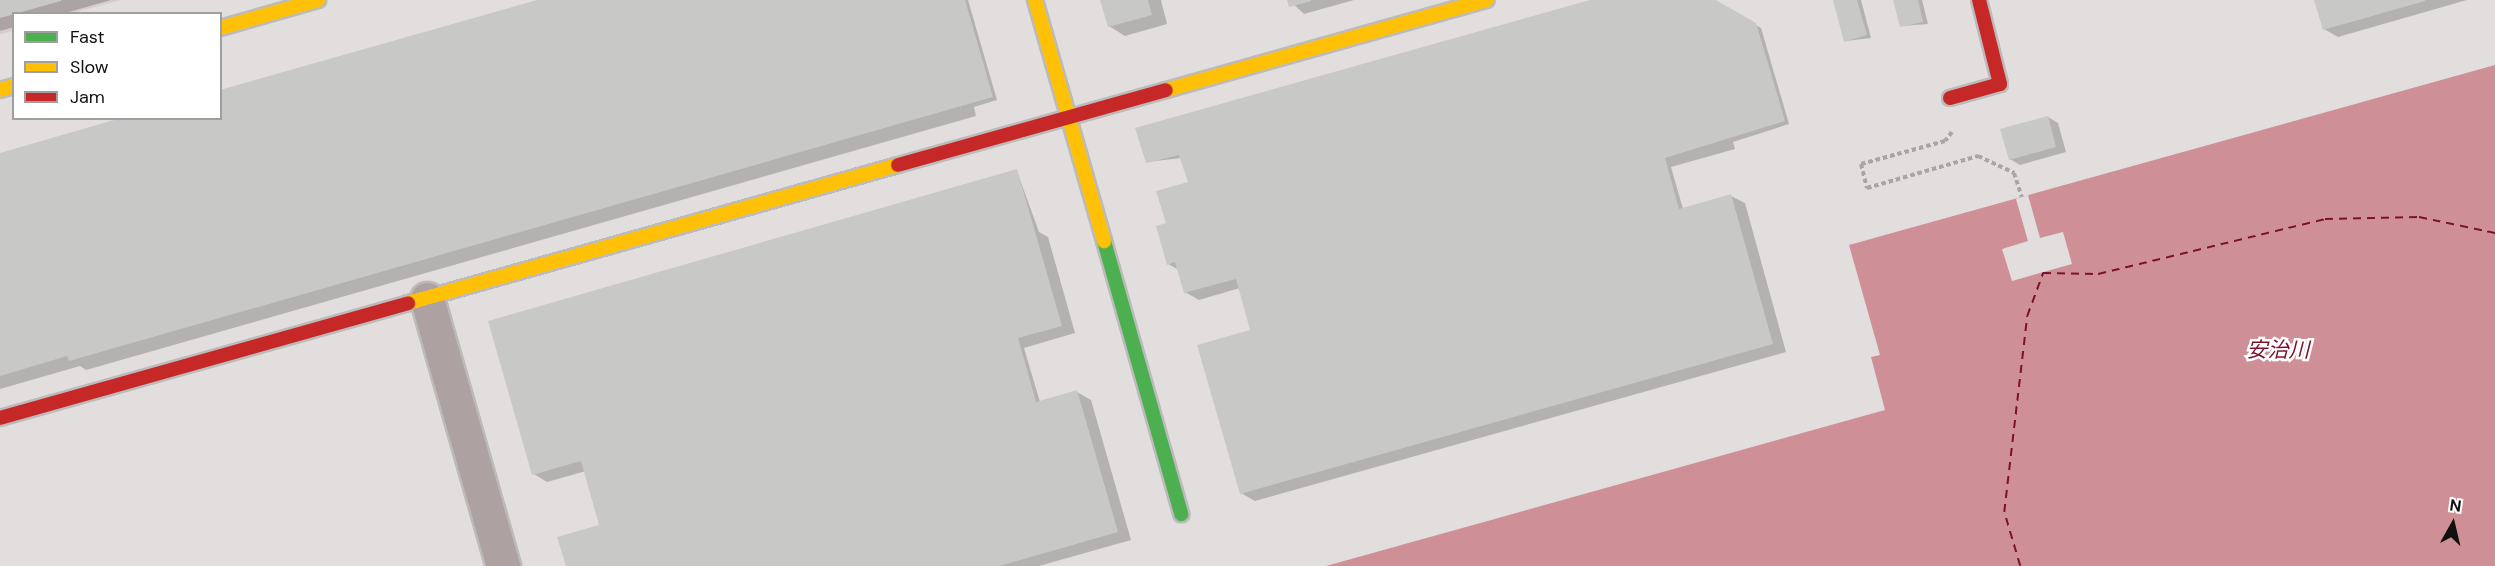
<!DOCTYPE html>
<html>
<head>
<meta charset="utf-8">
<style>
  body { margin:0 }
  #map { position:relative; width:2495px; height:566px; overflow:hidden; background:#e2dede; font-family:"DM Sans","Noto Sans JP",sans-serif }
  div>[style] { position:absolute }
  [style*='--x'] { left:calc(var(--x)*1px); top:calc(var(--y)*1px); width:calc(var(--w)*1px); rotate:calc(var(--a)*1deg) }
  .built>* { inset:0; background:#d7cdce }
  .water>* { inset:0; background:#ce9096 }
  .pier>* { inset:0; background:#e2dede }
  .shadow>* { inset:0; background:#0003 }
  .ferry>* { height:1.5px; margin-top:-0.75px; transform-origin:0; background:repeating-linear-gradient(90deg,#7c112b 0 8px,transparent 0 14px) }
  .building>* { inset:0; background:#c8c8c7 }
  .path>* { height:4px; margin-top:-2px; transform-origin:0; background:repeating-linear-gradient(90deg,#aca4a4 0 4.5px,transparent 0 7.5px) }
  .roads { filter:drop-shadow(2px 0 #bcbaba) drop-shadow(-2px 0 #bcbaba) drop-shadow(0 2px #bcbaba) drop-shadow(0 -2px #bcbaba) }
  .street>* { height:33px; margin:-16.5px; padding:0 16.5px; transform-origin:16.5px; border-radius:16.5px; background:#ada1a2 }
  .fast>* { height:14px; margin:-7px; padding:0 7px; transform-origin:7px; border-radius:7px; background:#4caf50 }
  .slow>* { height:14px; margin:-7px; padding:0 7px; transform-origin:7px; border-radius:7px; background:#ffc107 }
  .jam>* { height:14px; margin:-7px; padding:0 7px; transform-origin:7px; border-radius:7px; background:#c62828 }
  span { translate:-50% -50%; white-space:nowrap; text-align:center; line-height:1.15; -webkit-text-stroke:5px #fff; paint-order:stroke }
  .water-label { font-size:21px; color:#7c112b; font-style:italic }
  .legend { position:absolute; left:12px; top:12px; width:210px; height:108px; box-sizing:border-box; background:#fff; border:2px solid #a09f9f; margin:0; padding:8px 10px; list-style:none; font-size:18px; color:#121010 }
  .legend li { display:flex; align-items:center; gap:12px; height:30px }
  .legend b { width:30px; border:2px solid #a09f9f }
  .north { position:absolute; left:2423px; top:494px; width:60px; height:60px; -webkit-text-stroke:4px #fff; paint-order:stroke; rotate:8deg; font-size:16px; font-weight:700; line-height:24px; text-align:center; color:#121010 }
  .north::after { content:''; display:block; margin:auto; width:21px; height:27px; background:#121010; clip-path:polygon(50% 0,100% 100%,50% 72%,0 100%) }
</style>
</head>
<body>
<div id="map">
  <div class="built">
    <div style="clip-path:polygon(0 0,121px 0,73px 13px,14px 14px,13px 31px,0 34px)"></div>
  </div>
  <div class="water">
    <div style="clip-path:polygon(2495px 65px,2495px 566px,1326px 566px,1885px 410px,1871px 357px,1880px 355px,1849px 245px)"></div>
  </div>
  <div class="pier">
    <div style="clip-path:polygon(2028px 195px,2040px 238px,2063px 232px,2072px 264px,2012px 281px,2002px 249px,2028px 241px,2016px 199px)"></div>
  </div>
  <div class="shadow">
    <div style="clip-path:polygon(0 0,111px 0,62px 14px,14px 14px,14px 27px,0 31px)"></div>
    <div style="clip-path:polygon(543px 0,929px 0,962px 114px,932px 0,968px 0,997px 100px,974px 107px,976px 116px,86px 370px,80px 366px,0 389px,0 155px,220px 118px)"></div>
    <div style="clip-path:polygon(1102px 0,1161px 0,1167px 24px,1125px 36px,1109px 26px)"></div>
    <div style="clip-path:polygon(1289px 0,1354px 0,1304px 14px)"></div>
    <div style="clip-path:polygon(1596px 0,1713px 0,1761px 28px,1789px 124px,1733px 142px,1735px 149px,1671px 167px,1683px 209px,1731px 196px,1745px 203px,1786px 352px,1255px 501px,1241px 493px,1252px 331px,1240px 288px,1199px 300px,1185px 292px,1179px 270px,1168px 264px,1168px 224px,1192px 182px,1181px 158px,1147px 162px)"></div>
    <div style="clip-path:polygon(1834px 0,1861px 0,1871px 38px,1846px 41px)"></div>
    <div style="clip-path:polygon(1899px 0,1922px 0,1928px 24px,1902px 26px)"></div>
    <div style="clip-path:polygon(2316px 0,2467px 0,2338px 37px,2324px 29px)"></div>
    <div style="clip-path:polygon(2048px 117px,2058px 123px,2066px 152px,2020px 165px,2010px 159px)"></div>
    <div style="clip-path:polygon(1017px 171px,1039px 232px,1048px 237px,1075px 333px,1024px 348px,1040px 402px,1077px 392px,1091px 400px,1131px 540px,1039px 566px,567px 566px,603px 526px,586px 471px,547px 482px,534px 474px)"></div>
  </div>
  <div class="ferry">
    <div style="--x:2020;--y:566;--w:56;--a:-106.5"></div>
    <div style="--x:2004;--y:512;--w:197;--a:-83.3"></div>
    <div style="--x:2027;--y:316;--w:46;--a:-69.6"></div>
    <div style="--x:2043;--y:273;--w:55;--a:1"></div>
    <div style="--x:2098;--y:274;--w:234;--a:-13.6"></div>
    <div style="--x:2325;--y:219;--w:94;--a:-1.2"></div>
    <div style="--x:2419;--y:217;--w:78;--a:11.9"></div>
  </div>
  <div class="building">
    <div style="clip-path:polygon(0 0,61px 0,61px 1px,0 18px)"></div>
    <div style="clip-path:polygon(537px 0,965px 0,993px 97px,69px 361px,67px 356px,0 376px,0 153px,121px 118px,220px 118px,220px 90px)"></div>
    <div style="clip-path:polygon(1100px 0,1148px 0,1152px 15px,1108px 27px)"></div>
    <div style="clip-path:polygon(1287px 0,1311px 0,1311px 1px,1289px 7px)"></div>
    <div style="clip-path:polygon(1590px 0,1716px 0,1756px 23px,1785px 121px,1665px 158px,1679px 209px,1731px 194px,1773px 344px,1240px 494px,1197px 345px,1250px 330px,1236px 279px,1184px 293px,1175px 262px,1167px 265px,1156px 226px,1166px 223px,1156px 191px,1188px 182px,1179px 155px,1146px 163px,1135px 128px)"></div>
    <div style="clip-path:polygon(1833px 0,1857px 0,1867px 35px,1844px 42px)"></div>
    <div style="clip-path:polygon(1893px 0,1918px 0,1923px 22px,1900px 27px)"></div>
    <div style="clip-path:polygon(2314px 0,2425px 0,2425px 1px,2323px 30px)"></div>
    <div style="clip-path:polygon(2048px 116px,2056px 147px,2009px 160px,2000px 129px)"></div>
    <div style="clip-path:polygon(1017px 169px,1062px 326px,1018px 338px,1036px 402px,1077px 390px,1118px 532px,999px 566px,566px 566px,557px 537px,599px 525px,581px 461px,532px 475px,488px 321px)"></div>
  </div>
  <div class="path">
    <div style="--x:1952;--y:132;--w:11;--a:128"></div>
    <div style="--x:1945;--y:141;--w:87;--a:164.7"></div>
    <div style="--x:1861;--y:164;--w:25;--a:76"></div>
    <div style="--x:1867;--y:188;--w:116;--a:-16.1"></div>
    <div style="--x:1978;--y:156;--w:40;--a:25"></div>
    <div style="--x:2014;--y:173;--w:25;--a:72"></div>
  </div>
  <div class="roads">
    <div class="street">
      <div style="--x:427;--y:299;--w:278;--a:74.1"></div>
    </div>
    <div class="fast">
      <div style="--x:1104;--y:241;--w:284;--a:74.2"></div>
    </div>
    <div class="slow">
      <div style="--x:1035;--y:0;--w:251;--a:74"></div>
      <div style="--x:220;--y:28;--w:102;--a:-15.9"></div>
      <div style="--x:0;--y:90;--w:15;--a:-16"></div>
      <div style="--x:1166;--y:90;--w:333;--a:-15.7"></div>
      <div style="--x:408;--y:303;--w:509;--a:-15.73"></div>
    </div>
    <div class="jam">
      <div style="--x:1950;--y:98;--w:52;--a:-15.6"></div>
      <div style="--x:2000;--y:84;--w:87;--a:-104"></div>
      <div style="--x:898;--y:165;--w:278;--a:-15.6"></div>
      <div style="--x:0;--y:418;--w:424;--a:-15.7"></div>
    </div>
  </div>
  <div class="water-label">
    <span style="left:2278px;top:350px">安治川</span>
  </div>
  <ul class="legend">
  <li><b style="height:8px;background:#4caf50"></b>Fast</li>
  <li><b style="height:8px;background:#ffc107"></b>Slow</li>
  <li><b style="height:8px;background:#c62828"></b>Jam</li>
  </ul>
  <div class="north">N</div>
</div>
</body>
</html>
